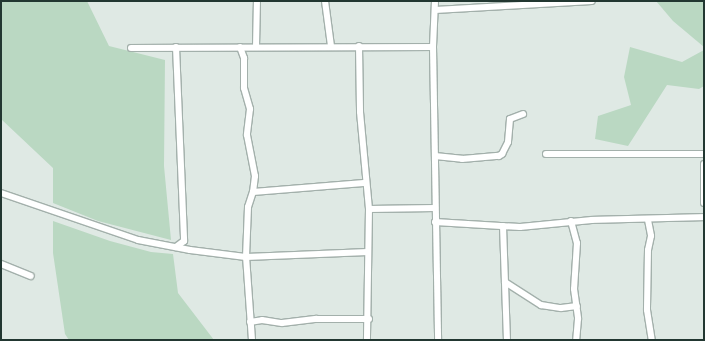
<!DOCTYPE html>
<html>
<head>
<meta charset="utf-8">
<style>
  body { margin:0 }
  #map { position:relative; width:705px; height:341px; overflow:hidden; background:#dfe9e4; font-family:"Source Sans 3",sans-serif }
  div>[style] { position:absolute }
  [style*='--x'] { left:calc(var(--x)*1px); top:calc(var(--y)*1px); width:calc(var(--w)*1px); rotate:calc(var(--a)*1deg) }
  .green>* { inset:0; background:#bad8c2 }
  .roads { filter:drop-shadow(1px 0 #a3b0ab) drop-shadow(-1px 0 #a3b0ab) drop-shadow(0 1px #a3b0ab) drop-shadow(0 -1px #a3b0ab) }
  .street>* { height:6px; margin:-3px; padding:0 3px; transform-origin:3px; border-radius:3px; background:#fff }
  span { translate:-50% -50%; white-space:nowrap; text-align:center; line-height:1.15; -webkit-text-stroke:3px #eff6f2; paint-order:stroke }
  .frame { position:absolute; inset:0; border:2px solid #223731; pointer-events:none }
</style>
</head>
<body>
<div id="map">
  <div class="green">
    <div style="clip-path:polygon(1px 1px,87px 1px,109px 46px,165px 60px,164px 166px,171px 240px,98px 221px,53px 203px,53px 168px,1px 119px)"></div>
    <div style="clip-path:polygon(656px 1px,704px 1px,704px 47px,673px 21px)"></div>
    <div style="clip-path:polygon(630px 47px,682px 62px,704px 50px,704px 86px,699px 89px,667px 85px,628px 146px,595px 139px,598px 116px,631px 105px,624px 77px)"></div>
    <div style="clip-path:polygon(53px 221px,110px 241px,151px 252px,173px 254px,178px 293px,214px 340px,69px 340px,65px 334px,53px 253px)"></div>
  </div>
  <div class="roads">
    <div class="street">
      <div style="--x:325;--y:1;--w:45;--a:82.4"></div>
      <div style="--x:435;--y:1;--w:46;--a:92.5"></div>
      <div style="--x:433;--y:47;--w:293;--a:89"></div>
      <div style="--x:435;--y:10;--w:157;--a:-3.3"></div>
      <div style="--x:359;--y:46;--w:66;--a:89.1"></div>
      <div style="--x:360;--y:112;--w:97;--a:84.7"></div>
      <div style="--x:369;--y:209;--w:131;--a:90.9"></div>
      <div style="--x:176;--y:47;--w:194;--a:87.6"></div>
      <div style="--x:184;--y:241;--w:10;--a:143"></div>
      <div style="--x:240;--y:47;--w:12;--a:70"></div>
      <div style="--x:244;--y:58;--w:30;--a:90"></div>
      <div style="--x:244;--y:88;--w:22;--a:74"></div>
      <div style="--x:250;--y:109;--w:26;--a:97"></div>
      <div style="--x:247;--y:135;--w:42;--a:79"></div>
      <div style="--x:255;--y:176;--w:16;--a:97"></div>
      <div style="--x:256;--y:47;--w:46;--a:-88.8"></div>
      <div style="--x:131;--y:48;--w:302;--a:-0.2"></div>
      <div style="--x:546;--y:154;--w:158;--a:0"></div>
      <div style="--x:435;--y:156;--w:27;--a:6"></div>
      <div style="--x:462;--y:159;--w:37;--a:-5"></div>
      <div style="--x:499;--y:156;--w:4;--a:-34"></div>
      <div style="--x:502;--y:154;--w:13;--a:-63"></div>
      <div style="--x:508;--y:142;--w:23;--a:-85"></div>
      <div style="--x:510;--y:119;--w:14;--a:-21"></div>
      <div style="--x:704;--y:164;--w:39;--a:90"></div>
      <div style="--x:1;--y:193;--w:145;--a:18.9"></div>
      <div style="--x:138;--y:240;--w:53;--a:10.9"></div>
      <div style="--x:190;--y:250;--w:56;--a:7.1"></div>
      <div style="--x:246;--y:257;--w:122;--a:-2.3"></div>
      <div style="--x:369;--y:209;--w:66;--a:-0.9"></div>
      <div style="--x:648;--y:220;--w:16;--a:79"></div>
      <div style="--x:651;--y:236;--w:14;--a:102"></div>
      <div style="--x:648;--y:250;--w:60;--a:91"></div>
      <div style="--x:647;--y:310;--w:30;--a:81"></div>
      <div style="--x:571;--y:221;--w:23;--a:75"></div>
      <div style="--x:577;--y:243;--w:46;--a:93.7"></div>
      <div style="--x:574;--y:289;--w:30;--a:82"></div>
      <div style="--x:578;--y:319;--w:21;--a:95"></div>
      <div style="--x:435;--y:222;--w:85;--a:3.4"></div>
      <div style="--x:520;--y:227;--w:72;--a:-5.6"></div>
      <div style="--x:592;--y:220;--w:112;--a:-1.5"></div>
      <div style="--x:503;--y:226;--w:114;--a:88"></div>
      <div style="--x:1;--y:264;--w:32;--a:22"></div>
      <div style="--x:505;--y:282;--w:43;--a:32.6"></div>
      <div style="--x:541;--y:305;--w:20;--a:9"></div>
      <div style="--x:561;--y:308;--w:16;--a:-7"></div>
      <div style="--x:250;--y:322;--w:12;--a:-9"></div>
      <div style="--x:262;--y:320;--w:20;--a:9"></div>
      <div style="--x:282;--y:323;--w:35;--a:-7"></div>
      <div style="--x:317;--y:319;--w:52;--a:0"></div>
      <div style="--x:252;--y:340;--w:83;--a:-94.1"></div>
      <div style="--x:246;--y:257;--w:50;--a:-87.7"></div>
      <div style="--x:248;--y:207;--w:16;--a:-72"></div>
      <div style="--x:253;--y:192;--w:111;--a:-4.6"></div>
    </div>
  </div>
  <div class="frame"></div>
</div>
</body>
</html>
